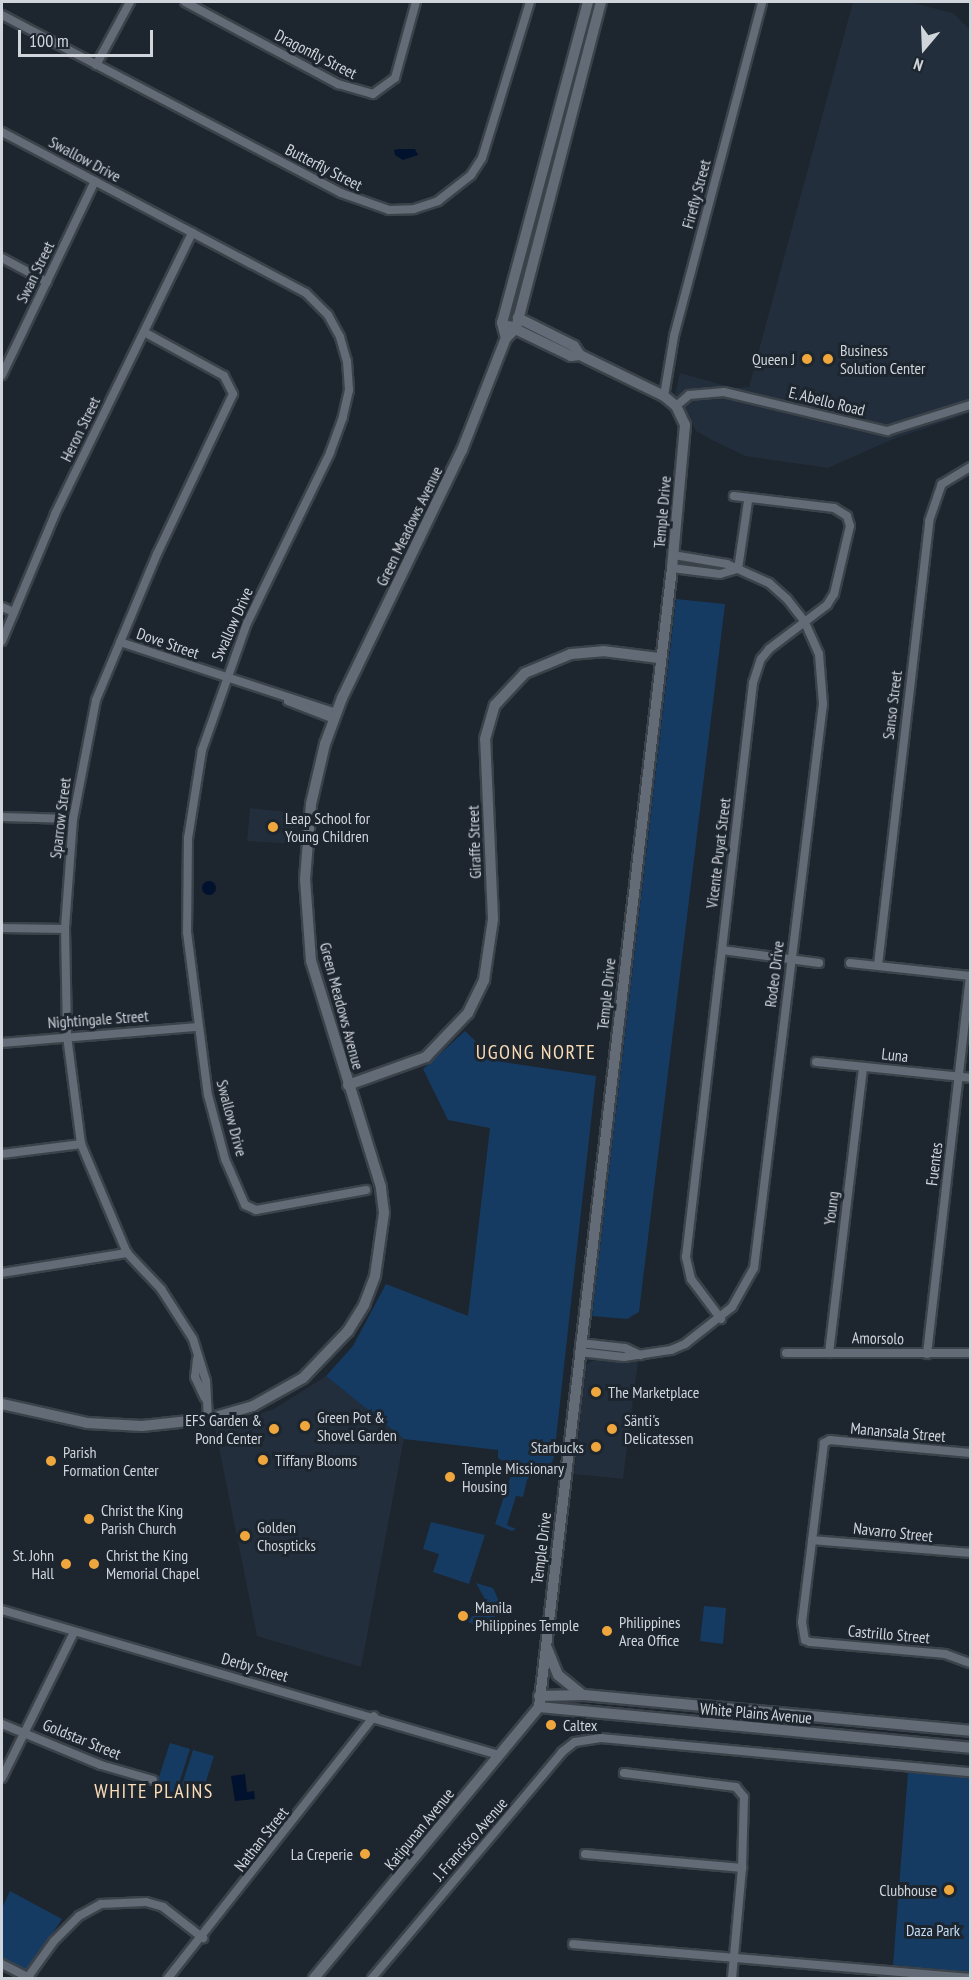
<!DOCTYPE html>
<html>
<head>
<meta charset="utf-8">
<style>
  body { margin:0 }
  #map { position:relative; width:972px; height:1980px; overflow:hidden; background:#1d252e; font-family:"PT Sans Narrow",sans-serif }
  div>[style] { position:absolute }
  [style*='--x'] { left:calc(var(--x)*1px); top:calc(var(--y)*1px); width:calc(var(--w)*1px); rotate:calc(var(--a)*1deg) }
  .built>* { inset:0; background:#222e3c }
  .green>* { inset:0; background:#163b62 }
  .water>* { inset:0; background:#00122e }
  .round { border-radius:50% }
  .roads { filter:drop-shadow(2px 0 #3b4249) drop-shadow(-2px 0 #3b4249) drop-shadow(0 2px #3b4249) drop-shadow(0 -2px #3b4249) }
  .minor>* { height:8px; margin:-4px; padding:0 4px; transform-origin:4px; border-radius:4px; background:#626b76 }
  .tertiary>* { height:10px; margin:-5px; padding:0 5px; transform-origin:5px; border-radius:5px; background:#626b76 }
  .dots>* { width:16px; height:16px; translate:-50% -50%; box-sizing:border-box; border:3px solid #1d252e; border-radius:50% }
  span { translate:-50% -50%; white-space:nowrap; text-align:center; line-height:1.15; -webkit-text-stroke:6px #1d252e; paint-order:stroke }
  .street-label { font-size:16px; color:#d0d5db }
  .poi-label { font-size:16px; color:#d0d5db }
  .left { translate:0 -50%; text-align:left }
  .right { translate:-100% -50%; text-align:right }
  .park-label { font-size:16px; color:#c5dcf6 }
  .quarter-label { font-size:20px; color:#fbdcb6; letter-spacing:1.5px }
  .frame { position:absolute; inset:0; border:3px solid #d0d5db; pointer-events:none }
  .north { position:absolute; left:894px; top:18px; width:60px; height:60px; -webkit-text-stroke:4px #1d252e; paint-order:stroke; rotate:199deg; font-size:16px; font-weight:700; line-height:24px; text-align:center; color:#d0d5db }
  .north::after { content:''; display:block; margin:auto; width:21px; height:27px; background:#d0d5db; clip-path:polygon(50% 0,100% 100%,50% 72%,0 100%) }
  .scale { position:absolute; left:18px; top:30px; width:135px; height:27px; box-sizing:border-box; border:3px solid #d0d5db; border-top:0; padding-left:8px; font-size:18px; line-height:21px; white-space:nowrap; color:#d0d5db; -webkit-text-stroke:4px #1d252e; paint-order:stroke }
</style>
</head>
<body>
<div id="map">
  <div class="built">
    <div style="clip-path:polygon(853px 2px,909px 2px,953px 13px,970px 30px,970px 413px,891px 440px,828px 468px,745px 456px,714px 441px,696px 431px,675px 394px,680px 373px,734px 388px,749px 387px)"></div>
    <div style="clip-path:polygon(250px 808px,298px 813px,296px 844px,247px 841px)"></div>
    <div style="clip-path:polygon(600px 1357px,638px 1361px,623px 1479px,574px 1474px,586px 1364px)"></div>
    <div style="clip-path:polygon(326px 1376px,404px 1439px,361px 1667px,257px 1636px,215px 1428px,274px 1409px)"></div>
  </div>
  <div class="green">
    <div style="clip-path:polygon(676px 599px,725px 604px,639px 1312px,627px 1319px,592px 1316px)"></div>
    <div style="clip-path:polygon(465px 1031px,496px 1061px,596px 1076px,554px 1457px,549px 1470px,533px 1472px,527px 1480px,523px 1497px,516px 1496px,507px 1525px,516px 1529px,512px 1531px,495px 1524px,512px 1472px,510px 1465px,498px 1458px,498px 1450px,404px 1439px,326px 1376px,353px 1346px,386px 1284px,468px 1316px,490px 1128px,448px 1120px,423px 1069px)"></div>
    <div style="clip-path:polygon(431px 1522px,485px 1535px,469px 1584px,433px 1572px,439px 1554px,423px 1549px)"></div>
    <div style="clip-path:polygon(476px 1583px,493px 1588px,503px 1610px,482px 1627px,465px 1621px,489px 1606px)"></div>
    <div style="clip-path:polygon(704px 1606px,726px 1608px,723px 1644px,700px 1641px)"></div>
    <div style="clip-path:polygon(170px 1743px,190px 1749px,176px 1793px,156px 1786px)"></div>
    <div style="clip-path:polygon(193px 1750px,214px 1756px,200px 1800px,179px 1794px)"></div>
    <div style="clip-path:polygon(908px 1772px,970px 1778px,970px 1972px,893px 1965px)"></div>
    <div style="clip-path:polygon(10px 1891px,62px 1919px,26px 1973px,2px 1960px,2px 1908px)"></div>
  </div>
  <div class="water">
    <div style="clip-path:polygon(399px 149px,415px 149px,418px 155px,403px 160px,395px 155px,394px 150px)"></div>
    <div class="round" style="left:202px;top:881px;width:14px;height:14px"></div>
    <div style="clip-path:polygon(245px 1774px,247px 1792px,254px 1791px,255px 1799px,235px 1801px,231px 1776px)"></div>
  </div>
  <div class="roads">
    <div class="minor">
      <div style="--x:185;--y:2;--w:174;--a:28.2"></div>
      <div style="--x:338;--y:84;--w:36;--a:16"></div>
      <div style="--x:373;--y:94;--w:27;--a:-36"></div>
      <div style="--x:395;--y:78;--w:79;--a:-74.6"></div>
      <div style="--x:2;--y:15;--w:383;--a:27.7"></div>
      <div style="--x:341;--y:193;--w:51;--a:19.5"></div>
      <div style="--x:389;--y:210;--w:25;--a:-2"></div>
      <div style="--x:414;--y:209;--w:25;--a:-18"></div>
      <div style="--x:438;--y:201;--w:42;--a:-38.2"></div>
      <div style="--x:471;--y:175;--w:20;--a:-57"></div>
      <div style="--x:482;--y:158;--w:163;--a:-72.9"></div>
      <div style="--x:96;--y:65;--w:72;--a:-61.6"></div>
      <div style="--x:2;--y:132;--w:344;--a:27.9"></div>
      <div style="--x:306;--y:293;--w:31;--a:45"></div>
      <div style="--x:328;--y:315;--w:25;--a:61"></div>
      <div style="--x:340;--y:337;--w:25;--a:74"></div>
      <div style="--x:347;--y:361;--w:29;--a:86"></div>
      <div style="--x:349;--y:390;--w:28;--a:103"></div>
      <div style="--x:343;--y:417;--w:38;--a:110"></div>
      <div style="--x:330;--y:453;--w:189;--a:116"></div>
      <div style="--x:247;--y:623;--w:135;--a:109.5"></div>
      <div style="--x:202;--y:750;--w:89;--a:99"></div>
      <div style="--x:188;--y:838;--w:94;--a:90.6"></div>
      <div style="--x:187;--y:932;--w:164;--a:82.7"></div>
      <div style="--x:208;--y:1095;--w:66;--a:75.1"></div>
      <div style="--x:225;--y:1159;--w:50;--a:66.5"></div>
      <div style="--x:245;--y:1205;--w:12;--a:24"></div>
      <div style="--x:256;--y:1210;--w:112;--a:-10.3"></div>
      <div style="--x:2;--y:258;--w:51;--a:28.1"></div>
      <div style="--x:144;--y:332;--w:91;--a:28.8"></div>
      <div style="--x:224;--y:376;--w:20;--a:63"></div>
      <div style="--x:233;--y:394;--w:177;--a:115.4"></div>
      <div style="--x:157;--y:554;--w:158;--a:112.7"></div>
      <div style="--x:96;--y:700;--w:121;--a:100.9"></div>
      <div style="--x:73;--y:819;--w:110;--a:94.2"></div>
      <div style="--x:65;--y:929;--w:107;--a:88.9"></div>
      <div style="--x:67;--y:1036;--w:109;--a:82.6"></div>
      <div style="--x:81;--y:1144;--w:118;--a:67.1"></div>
      <div style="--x:127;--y:1253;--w:50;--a:46.6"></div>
      <div style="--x:161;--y:1289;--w:59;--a:57.4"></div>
      <div style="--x:193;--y:1339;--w:44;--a:72.8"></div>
      <div style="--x:206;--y:1381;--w:38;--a:87"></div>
      <div style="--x:2;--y:375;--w:215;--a:-64.4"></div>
      <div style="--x:664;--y:396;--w:61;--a:-80.5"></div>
      <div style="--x:674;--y:336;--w:345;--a:-75.2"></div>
      <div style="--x:676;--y:406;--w:17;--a:-40"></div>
      <div style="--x:689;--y:395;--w:35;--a:-5"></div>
      <div style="--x:724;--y:392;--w:168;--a:13.5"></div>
      <div style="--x:887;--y:431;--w:87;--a:-17.4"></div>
      <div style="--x:672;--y:568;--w:48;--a:7.1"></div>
      <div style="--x:720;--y:574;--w:19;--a:-16"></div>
      <div style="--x:738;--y:569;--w:69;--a:-81.6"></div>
      <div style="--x:2;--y:607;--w:13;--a:23"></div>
      <div style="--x:2;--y:641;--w:138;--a:-67.3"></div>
      <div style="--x:55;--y:514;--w:313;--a:-64"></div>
      <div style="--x:120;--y:642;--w:227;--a:18.2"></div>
      <div style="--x:288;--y:701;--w:49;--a:21.4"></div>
      <div style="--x:2;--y:817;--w:71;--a:1.6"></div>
      <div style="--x:2;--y:928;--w:63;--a:0.9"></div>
      <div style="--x:722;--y:950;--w:98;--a:7.6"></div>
      <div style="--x:850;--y:963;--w:121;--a:6.2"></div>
      <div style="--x:878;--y:965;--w:447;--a:-83.4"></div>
      <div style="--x:929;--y:521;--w:39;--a:-71"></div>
      <div style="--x:942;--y:484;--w:33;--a:-31"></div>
      <div style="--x:2;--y:1043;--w:196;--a:-4.7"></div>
      <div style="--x:816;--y:1062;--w:155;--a:5.9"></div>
      <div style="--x:2;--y:1154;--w:80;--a:-7.2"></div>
      <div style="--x:2;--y:1273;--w:127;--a:-9.1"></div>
      <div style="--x:721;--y:1319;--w:50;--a:-126.9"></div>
      <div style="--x:691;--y:1279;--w:23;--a:-103"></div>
      <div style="--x:686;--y:1257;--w:578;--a:-83.34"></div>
      <div style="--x:753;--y:683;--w:25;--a:-72"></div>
      <div style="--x:761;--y:659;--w:13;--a:-51"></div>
      <div style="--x:769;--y:649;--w:73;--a:-37.2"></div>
      <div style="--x:827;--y:605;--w:13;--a:-58"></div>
      <div style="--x:834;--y:594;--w:70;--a:-76.8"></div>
      <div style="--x:850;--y:526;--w:10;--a:-107"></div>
      <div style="--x:847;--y:516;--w:15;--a:-148"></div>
      <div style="--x:834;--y:508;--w:101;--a:-173.2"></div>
      <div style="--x:580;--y:1343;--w:45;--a:6.3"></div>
      <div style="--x:625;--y:1348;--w:17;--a:25"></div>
      <div style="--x:579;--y:1352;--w:45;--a:6.3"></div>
      <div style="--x:624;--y:1357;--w:48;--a:-8.5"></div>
      <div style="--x:671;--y:1350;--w:15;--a:-23"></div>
      <div style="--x:685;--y:1344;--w:60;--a:-38.2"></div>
      <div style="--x:732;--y:1307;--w:45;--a:-60.6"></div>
      <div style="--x:754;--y:1268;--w:568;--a:-83.03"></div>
      <div style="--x:823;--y:704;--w:50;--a:-94.6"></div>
      <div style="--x:819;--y:654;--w:35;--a:-114"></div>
      <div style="--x:805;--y:622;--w:29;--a:-128"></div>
      <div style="--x:787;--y:599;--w:24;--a:-138"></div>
      <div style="--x:769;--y:583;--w:46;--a:-155.7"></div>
      <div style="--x:727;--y:564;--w:55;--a:-170.5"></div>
      <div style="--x:786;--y:1353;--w:184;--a:0"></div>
      <div style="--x:829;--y:1353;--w:288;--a:-83.2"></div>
      <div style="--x:927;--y:1354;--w:379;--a:-83.5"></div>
      <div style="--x:197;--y:1359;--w:18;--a:96"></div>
      <div style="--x:195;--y:1377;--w:23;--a:65"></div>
      <div style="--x:970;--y:1453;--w:141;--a:-174.7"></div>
      <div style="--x:830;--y:1440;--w:7;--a:153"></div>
      <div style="--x:824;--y:1443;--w:180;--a:97"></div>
      <div style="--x:802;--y:1622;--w:18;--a:81"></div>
      <div style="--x:805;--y:1640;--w:5;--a:22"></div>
      <div style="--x:810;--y:1642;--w:136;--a:5.1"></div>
      <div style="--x:945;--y:1654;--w:27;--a:20"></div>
      <div style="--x:812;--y:1540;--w:159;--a:4.7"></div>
      <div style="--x:2;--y:1610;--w:518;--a:16.26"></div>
      <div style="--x:2;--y:1724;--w:107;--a:22.5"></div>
      <div style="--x:101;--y:1765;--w:54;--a:16.1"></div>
      <div style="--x:2;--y:1778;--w:163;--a:-63.7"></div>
      <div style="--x:585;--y:1854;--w:158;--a:5.1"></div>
      <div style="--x:742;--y:1868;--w:71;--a:-88.4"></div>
      <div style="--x:744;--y:1797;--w:13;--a:-129"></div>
      <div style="--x:736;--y:1787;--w:113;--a:-172.9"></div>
      <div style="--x:573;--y:1944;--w:398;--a:4.9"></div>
      <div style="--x:2;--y:1964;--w:31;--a:27"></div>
      <div style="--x:28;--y:1977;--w:44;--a:-54.2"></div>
      <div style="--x:54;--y:1941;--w:35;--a:-45"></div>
      <div style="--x:79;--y:1916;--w:25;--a:-29"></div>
      <div style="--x:101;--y:1904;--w:45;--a:-2.5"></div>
      <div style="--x:146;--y:1902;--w:18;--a:16"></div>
      <div style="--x:163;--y:1907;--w:51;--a:37.8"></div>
      <div style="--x:168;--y:1978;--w:333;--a:-51.8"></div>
      <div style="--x:372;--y:1978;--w:295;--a:-49.9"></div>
      <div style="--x:562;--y:1752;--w:16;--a:-38"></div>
      <div style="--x:575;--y:1742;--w:26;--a:-9"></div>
      <div style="--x:601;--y:1738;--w:371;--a:5.3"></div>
      <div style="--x:732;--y:1978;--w:110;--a:-84.8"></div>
    </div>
    <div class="tertiary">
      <div style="--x:509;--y:326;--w:69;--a:25.8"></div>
      <div style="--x:571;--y:356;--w:9;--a:-6"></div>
      <div style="--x:506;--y:338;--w:16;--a:-105"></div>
      <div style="--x:502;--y:323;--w:332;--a:-75"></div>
      <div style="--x:348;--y:1085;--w:83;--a:-19.7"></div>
      <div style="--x:426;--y:1057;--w:61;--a:-46.3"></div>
      <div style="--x:468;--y:1013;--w:37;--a:-64"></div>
      <div style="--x:484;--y:980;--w:62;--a:-81.6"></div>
      <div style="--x:493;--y:919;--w:180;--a:-92.5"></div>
      <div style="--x:485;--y:739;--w:35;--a:-74"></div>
      <div style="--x:495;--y:705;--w:44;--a:-46.8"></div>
      <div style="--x:525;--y:673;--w:50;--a:-22.4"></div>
      <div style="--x:571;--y:654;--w:32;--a:-5"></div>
      <div style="--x:603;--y:651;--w:56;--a:7.1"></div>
      <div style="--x:2;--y:1404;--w:87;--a:12.6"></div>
      <div style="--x:87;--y:1423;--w:55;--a:3.1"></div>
      <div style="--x:142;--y:1426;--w:66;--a:-6.1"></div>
      <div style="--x:208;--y:1419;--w:47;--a:-16.1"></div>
      <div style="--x:253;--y:1406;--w:57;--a:-29.2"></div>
      <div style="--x:303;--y:1378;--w:65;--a:-46.2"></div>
      <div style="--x:348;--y:1331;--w:31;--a:-58"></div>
      <div style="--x:364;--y:1305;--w:31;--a:-69"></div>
      <div style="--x:375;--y:1276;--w:64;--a:-81.9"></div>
      <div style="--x:384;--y:1213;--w:26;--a:-97"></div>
      <div style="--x:381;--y:1187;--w:237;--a:-107.2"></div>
      <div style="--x:311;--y:961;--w:82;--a:-94.2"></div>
      <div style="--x:305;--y:879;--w:75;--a:-85.4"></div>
      <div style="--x:311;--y:804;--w:62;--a:-76.9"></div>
      <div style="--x:325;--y:744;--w:49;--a:-69.7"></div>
      <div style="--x:342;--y:698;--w:276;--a:-64.2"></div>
      <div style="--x:462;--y:450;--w:120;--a:-68.6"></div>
      <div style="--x:506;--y:338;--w:14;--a:-45"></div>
      <div style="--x:516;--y:328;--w:337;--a:-75.4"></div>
      <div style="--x:547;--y:1648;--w:29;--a:68"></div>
      <div style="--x:558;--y:1675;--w:32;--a:39"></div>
      <div style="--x:539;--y:1696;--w:45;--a:-1.3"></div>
      <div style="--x:584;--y:1695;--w:388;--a:5.3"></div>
      <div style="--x:539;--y:1707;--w:433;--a:5.4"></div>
      <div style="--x:314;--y:1978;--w:352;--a:-50.3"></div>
      <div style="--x:539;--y:1707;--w:1147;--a:-83.34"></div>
      <div style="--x:672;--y:568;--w:144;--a:-84.8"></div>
      <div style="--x:685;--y:425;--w:21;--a:-115"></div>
      <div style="--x:676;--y:406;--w:16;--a:-140"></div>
      <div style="--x:664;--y:396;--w:93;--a:-154"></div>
      <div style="--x:580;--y:355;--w:11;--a:-124"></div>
      <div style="--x:574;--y:346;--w:63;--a:-153.4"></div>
    </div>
  </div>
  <div class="dots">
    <div style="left:807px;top:359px;background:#efa73d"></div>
    <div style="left:828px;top:359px;background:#efa73d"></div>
    <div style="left:273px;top:827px;background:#efa73d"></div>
    <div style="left:596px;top:1392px;background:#efa73d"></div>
    <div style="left:305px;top:1426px;background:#efa73d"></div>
    <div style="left:274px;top:1429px;background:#efa73d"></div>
    <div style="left:612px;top:1429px;background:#efa73d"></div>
    <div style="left:596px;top:1447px;background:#efa73d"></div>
    <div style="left:263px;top:1460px;background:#efa73d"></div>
    <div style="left:51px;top:1461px;background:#efa73d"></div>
    <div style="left:450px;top:1477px;background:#efa73d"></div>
    <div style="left:89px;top:1519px;background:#efa73d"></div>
    <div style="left:245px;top:1536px;background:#efa73d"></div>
    <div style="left:66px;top:1564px;background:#efa73d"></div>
    <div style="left:94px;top:1564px;background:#efa73d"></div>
    <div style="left:463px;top:1616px;background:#efa73d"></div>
    <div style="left:607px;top:1631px;background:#efa73d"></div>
    <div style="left:551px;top:1725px;background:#efa73d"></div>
    <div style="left:365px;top:1854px;background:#efa73d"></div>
    <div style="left:949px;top:1890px;background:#efa73d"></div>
  </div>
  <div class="street-label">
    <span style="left:316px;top:54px;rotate:27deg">Dragonfly Street</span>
    <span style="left:85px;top:159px;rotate:28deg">Swallow Drive</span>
    <span style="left:324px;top:167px;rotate:27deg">Butterfly Street</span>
    <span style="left:696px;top:194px;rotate:-75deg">Firefly Street</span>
    <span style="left:35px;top:272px;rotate:-64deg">Swan Street</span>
    <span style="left:827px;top:401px;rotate:14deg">E. Abello Road</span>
    <span style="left:80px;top:429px;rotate:-64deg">Heron Street</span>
    <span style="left:662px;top:512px;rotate:-85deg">Temple Drive</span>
    <span style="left:409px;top:526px;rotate:-64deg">Green Meadows Avenue</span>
    <span style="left:232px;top:624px;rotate:-66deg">Swallow Drive</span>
    <span style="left:168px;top:643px;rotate:19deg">Dove Street</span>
    <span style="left:892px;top:705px;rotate:-83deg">Sanso Street</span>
    <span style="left:60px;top:818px;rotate:-83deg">Sparrow Street</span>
    <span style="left:474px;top:842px;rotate:-92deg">Giraffe Street</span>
    <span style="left:718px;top:853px;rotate:-83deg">Vicente Puyat Street</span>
    <span style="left:774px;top:974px;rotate:-83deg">Rodeo Drive</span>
    <span style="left:606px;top:994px;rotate:-84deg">Temple Drive</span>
    <span style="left:342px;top:1006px;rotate:75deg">Green Meadows Avenue</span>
    <span style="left:98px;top:1019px;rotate:-4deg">Nightingale Street</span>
    <span style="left:895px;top:1055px;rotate:6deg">Luna</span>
    <span style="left:232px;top:1118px;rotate:75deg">Swallow Drive</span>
    <span style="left:934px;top:1164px;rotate:-83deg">Fuentes</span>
    <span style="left:831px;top:1208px;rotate:-83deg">Young</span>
    <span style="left:878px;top:1338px;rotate:1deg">Amorsolo</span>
    <span style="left:898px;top:1432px;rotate:5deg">Manansala Street</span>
    <span style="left:893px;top:1532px;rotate:6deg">Navarro Street</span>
    <span style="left:541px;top:1548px;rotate:-83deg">Temple Drive</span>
    <span style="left:889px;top:1634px;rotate:5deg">Castrillo Street</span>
    <span style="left:255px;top:1667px;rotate:16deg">Derby Street</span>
    <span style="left:756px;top:1713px;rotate:5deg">White Plains Avenue</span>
    <span style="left:82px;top:1739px;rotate:22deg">Goldstar Street</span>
    <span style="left:419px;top:1829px;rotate:-51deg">Katipunan Avenue</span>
    <span style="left:261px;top:1839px;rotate:-52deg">Nathan Street</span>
    <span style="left:470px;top:1839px;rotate:-49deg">J. Francisco Avenue</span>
  </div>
  <div class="poi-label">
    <span class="left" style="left:840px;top:359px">Business<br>Solution Center</span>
    <span class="right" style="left:795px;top:359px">Queen J</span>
    <span class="left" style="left:285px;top:827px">Leap School for<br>Young Children</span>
    <span class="left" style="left:608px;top:1392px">The Marketplace</span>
    <span class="left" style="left:317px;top:1426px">Green Pot &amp;<br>Shovel Garden</span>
    <span class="right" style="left:262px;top:1429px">EFS Garden &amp;<br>Pond Center</span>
    <span class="left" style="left:624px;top:1429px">Sänti's<br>Delicatessen</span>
    <span class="right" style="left:584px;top:1447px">Starbucks</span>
    <span class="left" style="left:63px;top:1461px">Parish<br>Formation Center</span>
    <span class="left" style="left:275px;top:1460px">Tiffany Blooms</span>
    <span class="left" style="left:462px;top:1477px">Temple Missionary<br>Housing</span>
    <span class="left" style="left:101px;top:1519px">Christ the King<br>Parish Church</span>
    <span class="left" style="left:257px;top:1536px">Golden<br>Chospticks</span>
    <span class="right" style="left:54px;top:1564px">St. John<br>Hall</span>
    <span class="left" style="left:106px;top:1564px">Christ the King<br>Memorial Chapel</span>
    <span class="left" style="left:475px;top:1616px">Manila<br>Philippines Temple</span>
    <span class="left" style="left:619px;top:1631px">Philippines<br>Area Office</span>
    <span class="left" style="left:563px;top:1725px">Caltex</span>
    <span class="right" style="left:353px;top:1854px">La Creperie</span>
    <span class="right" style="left:937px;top:1890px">Clubhouse</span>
  </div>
  <div class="park-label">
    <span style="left:933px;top:1930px">Daza Park</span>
  </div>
  <div class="quarter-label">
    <span style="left:536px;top:1052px">UGONG NORTE</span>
    <span style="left:154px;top:1791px">WHITE PLAINS</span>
  </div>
  <div class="frame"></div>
  <div class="north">N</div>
  <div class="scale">100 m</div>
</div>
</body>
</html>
